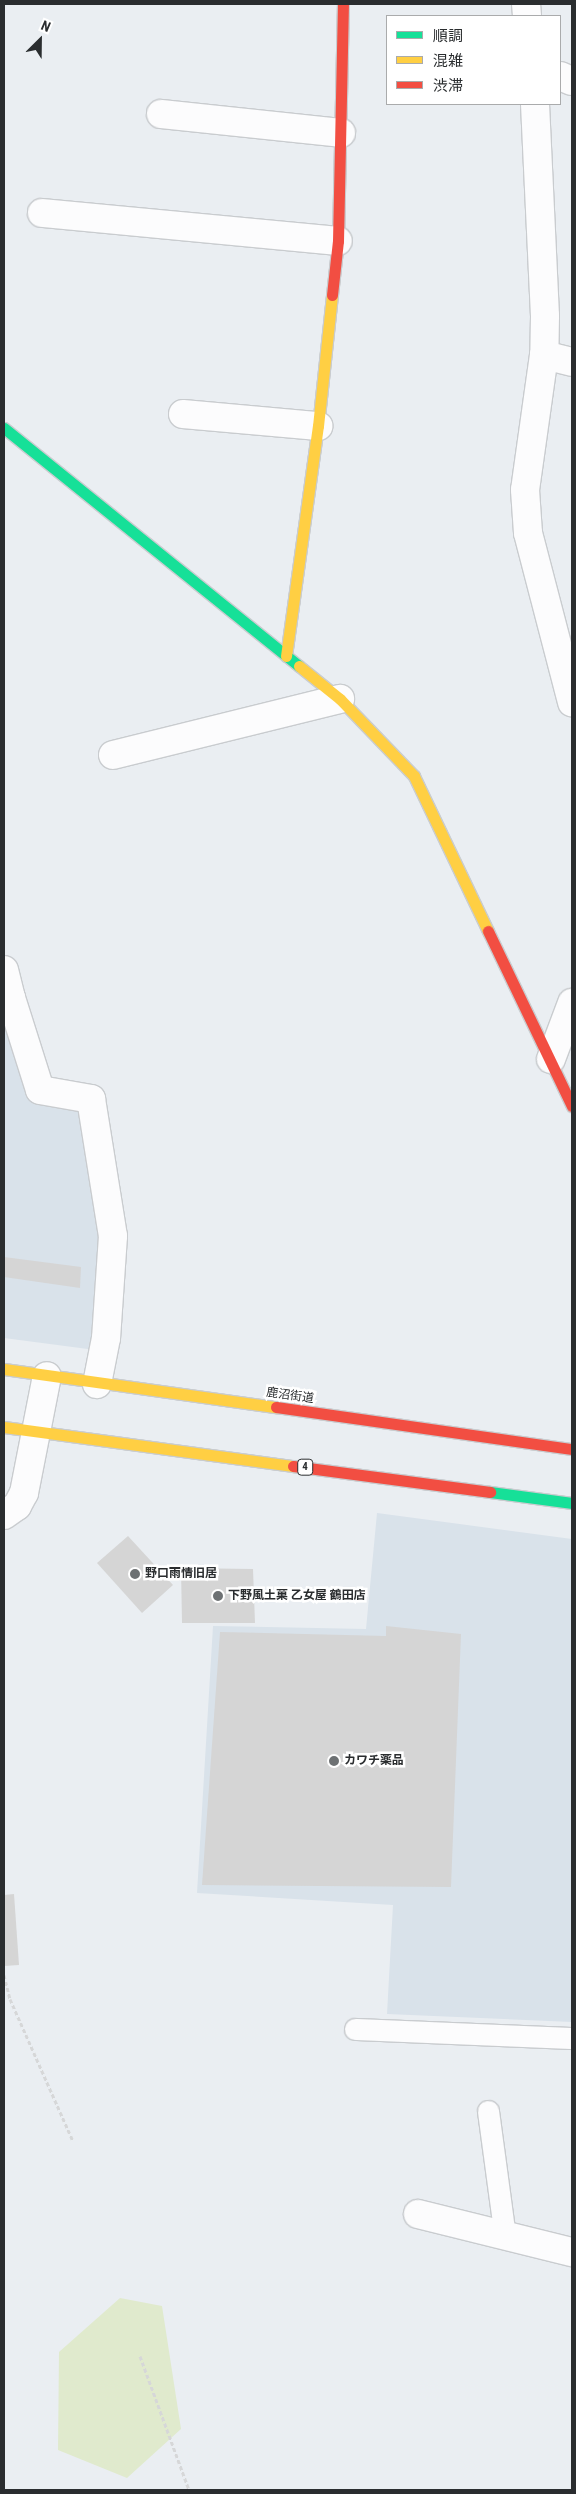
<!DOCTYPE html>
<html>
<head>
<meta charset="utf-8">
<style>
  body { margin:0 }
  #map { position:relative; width:576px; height:2494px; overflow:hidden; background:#eaeef2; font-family:"Roboto Condensed","Noto Sans JP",sans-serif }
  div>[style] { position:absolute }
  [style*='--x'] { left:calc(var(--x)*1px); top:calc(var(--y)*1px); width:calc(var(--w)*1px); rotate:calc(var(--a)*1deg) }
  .built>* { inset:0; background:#d9e2ea }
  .green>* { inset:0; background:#e0eacd }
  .building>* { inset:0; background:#d5d5d5 }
  .path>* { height:3px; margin-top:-1.5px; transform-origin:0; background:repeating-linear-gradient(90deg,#d6d7d8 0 4px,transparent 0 6.5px) }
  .roads { filter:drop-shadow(1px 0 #c9cccf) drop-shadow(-1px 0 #c9cccf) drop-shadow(0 1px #c9cccf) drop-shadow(0 -1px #c9cccf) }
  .lane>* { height:21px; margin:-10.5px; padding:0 10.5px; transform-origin:10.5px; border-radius:10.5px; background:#fcfcfd }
  .street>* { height:28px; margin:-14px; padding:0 14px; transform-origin:14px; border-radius:14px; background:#fcfcfd }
  .fast>* { height:11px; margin:-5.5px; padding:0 5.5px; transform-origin:5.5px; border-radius:5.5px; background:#16e098 }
  .slow>* { height:11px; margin:-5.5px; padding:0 5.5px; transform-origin:5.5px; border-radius:5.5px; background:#ffcf43 }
  .jam>* { height:11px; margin:-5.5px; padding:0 5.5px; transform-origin:5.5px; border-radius:5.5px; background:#f24e42 }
  .dots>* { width:14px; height:14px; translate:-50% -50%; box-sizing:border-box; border:2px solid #fff; border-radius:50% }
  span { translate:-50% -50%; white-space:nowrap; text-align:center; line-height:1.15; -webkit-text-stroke:5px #fff; paint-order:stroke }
  .shield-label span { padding:1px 4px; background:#fff; border:1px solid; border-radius:4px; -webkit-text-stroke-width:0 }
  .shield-label { font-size:11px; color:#2a2d2f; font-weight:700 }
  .street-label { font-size:12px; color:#2a2d2f }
  .poi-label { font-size:12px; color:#2a2d2f; font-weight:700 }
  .left { translate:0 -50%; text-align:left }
  .frame { position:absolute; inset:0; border:5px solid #2a2d2f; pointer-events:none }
  .legend { position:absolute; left:386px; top:15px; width:175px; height:90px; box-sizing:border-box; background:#fff; border:1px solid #aaabac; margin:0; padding:6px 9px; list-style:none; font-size:15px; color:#2a2d2f }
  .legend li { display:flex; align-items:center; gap:10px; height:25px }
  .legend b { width:25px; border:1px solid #aaabac }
  .north { position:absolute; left:15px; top:15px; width:50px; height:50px; -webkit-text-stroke:4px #fff; paint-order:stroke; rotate:23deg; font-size:14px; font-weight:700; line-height:20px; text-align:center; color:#2a2d2f }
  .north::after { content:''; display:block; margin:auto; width:18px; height:22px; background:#2a2d2f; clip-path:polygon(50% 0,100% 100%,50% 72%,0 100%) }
</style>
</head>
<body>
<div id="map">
  <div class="built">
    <div style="clip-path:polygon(4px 997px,40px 1090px,91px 1099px,113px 1236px,103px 1351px,4px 1338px)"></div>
    <div style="clip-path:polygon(377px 1513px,572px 1539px,572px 2022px,387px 2014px,393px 1905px,197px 1893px,213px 1626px,366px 1629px)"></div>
  </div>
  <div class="green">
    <div style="clip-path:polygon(120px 2298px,162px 2306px,181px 2429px,127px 2478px,58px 2450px,59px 2352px)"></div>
  </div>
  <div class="building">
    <div style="clip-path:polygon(4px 1257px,81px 1267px,80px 1288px,4px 1277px)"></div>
    <div style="clip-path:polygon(128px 1536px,173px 1585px,142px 1613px,97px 1563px)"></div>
    <div style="clip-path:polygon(181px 1568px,253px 1569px,255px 1623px,182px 1623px)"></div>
    <div style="clip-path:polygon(386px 1626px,461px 1634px,451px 1887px,202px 1885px,220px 1632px,386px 1636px)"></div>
    <div style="clip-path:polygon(14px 1894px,19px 1965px,4px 1966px,4px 1895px)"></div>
  </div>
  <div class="path">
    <div style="--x:4;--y:1975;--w:25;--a:76"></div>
    <div style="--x:10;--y:1999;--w:155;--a:66.1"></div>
    <div style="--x:140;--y:2356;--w:143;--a:69.9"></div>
  </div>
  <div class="roads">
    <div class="lane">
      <div style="--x:355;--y:2029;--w:217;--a:2.4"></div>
      <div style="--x:488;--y:2111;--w:126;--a:82.3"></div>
    </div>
    <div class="street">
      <div style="--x:526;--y:4;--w:12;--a:85"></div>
      <div style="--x:560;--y:76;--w:13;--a:23"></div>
      <div style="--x:535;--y:104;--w:212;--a:87.3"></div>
      <div style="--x:545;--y:316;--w:39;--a:91"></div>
      <div style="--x:544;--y:355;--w:136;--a:98"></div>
      <div style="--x:525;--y:490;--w:43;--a:86"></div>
      <div style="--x:528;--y:533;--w:175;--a:75.4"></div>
      <div style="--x:161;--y:114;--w:181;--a:6"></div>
      <div style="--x:42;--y:213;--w:297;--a:5.4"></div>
      <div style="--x:544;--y:355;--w:29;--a:14"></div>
      <div style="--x:183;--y:414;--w:136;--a:5.1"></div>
      <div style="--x:113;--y:755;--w:234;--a:-13.9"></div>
      <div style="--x:4;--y:970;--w:29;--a:76"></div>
      <div style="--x:4;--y:997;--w:7;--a:8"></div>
      <div style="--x:11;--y:998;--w:96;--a:72.5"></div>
      <div style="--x:40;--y:1090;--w:52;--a:10"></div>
      <div style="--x:91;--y:1099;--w:139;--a:80.9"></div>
      <div style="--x:113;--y:1236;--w:102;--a:93.9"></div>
      <div style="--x:106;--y:1338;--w:47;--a:101.1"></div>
      <div style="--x:551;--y:1059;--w:60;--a:-69.4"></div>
      <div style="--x:4;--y:1515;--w:16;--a:-35"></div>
      <div style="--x:17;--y:1506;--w:15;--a:-62"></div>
      <div style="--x:24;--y:1493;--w:119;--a:-78.9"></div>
      <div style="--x:418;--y:2214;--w:159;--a:13.9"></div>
    </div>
    <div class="fast">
      <div style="--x:4;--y:428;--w:379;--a:38.9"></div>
      <div style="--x:490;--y:1492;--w:83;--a:7.6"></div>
    </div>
    <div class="slow">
      <div style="--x:286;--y:656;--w:232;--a:-82.1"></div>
      <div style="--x:318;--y:426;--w:132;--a:-83.9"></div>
      <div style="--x:299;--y:666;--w:53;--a:38.8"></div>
      <div style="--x:340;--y:699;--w:107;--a:46.1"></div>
      <div style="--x:414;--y:776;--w:172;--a:64.5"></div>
      <div style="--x:4;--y:1369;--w:275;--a:8"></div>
      <div style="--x:4;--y:1427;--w:292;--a:7.7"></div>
    </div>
    <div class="jam">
      <div style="--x:332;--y:295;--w:54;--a:-83.7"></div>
      <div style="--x:338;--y:241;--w:237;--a:-88.8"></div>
      <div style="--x:488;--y:931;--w:194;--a:64.4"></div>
      <div style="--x:276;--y:1407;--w:299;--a:8.1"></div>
      <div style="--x:293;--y:1466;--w:199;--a:7.5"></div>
    </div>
  </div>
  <div class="dots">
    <div style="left:135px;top:1574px;background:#6d7173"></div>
    <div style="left:218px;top:1596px;background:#6d7173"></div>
    <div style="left:334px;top:1761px;background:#6d7173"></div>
  </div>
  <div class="shield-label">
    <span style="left:305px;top:1467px">4</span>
  </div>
  <div class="street-label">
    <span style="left:290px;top:1396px;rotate:8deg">鹿沼街道</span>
  </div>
  <div class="poi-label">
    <span class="left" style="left:145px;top:1574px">野口雨情旧居</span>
    <span class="left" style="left:228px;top:1596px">下野風土菓 乙女屋 鶴田店</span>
    <span class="left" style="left:344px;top:1761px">カワチ薬品</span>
  </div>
  <div class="frame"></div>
  <ul class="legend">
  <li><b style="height:6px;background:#16e098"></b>順調</li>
  <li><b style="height:6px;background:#ffcf43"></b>混雑</li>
  <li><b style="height:6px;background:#f24e42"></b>渋滞</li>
  </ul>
  <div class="north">N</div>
</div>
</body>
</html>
